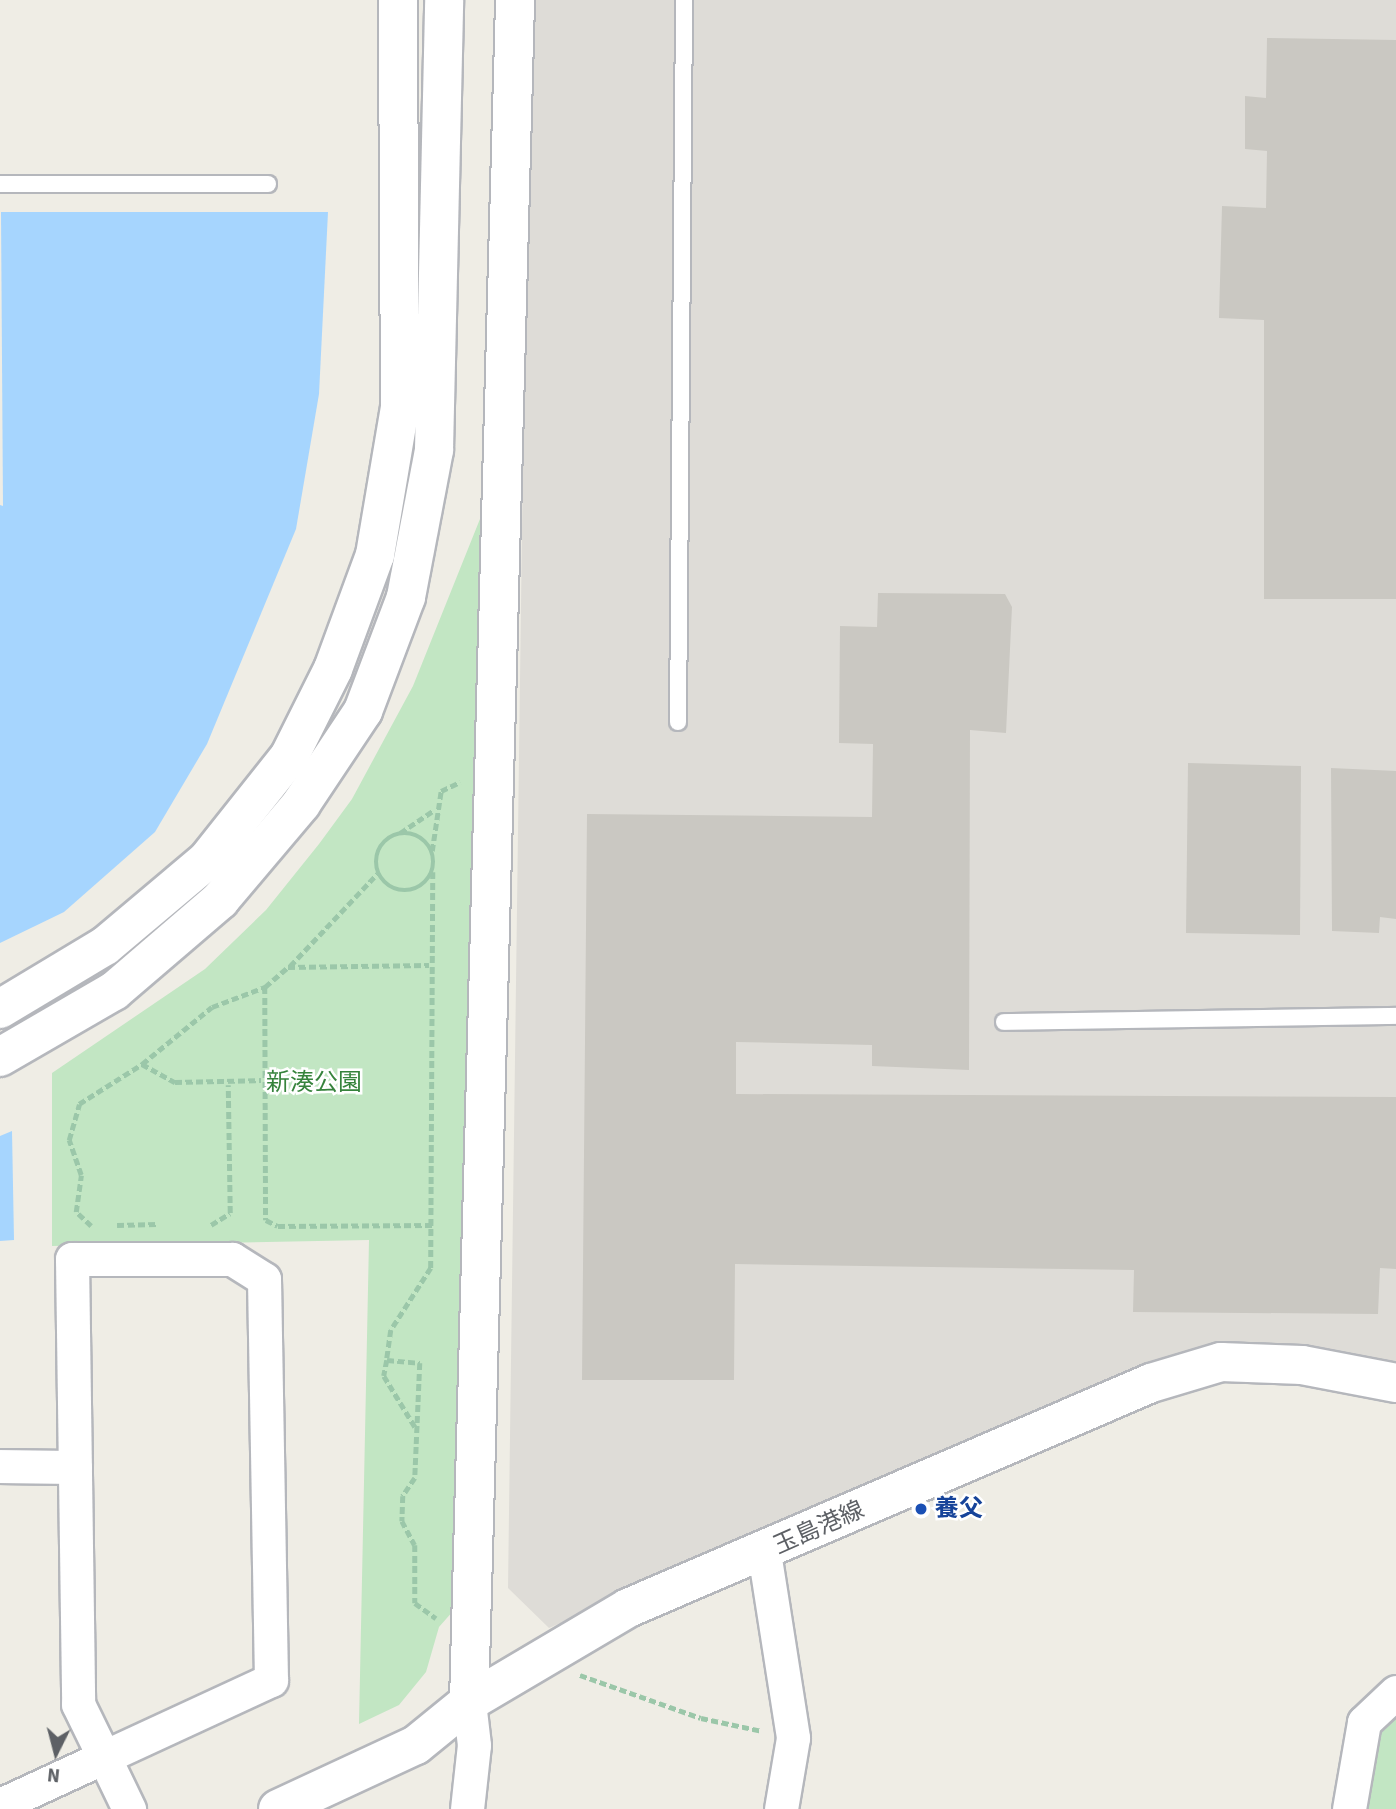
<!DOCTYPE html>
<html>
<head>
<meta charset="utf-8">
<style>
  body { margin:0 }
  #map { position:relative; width:1396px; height:1809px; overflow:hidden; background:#efede5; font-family:"Source Sans 3","Noto Sans JP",sans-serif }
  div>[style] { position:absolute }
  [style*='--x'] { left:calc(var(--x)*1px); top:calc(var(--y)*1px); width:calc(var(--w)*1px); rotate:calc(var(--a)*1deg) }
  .industrial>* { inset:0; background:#dedcd7 }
  .green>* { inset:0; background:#c2e6c3 }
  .water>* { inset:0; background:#a6d5fe }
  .pier>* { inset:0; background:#efede5 }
  .building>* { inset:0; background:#cac8c2 }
  .path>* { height:4.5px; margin-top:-2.25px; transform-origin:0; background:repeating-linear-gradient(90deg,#9bc7a9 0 7px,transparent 0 10.5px) }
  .path>.ring { margin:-2.25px; padding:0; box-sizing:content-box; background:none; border:4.5px solid #9bc7a9; border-radius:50% }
  .roads { filter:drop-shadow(2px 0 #b5b7bc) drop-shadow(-2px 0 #b5b7bc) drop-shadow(0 2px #b5b7bc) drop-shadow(0 -2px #b5b7bc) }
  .lane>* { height:16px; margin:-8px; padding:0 8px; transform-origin:8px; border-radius:8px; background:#fff }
  .street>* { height:33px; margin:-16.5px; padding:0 16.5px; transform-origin:16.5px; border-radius:16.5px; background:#fff }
  .secondary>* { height:38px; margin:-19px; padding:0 19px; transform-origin:19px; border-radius:19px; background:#fff }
  .dots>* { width:19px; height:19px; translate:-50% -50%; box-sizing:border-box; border:4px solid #fff; border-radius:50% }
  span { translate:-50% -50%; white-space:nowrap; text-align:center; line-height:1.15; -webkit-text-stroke:5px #fff; paint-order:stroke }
  .park-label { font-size:24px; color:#36833c }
  .transit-label { font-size:24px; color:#164399; font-weight:700 }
  .left { translate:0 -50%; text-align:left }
  .street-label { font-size:24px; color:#5d6065 }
  .north { position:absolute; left:21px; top:1718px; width:70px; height:70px; -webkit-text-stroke:5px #fff; paint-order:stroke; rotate:186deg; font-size:19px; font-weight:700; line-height:28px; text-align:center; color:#5d6065 }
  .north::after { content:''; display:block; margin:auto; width:24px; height:32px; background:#5d6065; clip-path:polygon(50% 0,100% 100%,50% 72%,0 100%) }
</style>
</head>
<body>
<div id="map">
  <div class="industrial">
    <div style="clip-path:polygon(529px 0,1396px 0,1396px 1362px,1215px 1344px,1145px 1368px,549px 1628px,508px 1588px)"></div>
  </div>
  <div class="green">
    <div style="clip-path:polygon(486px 504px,454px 1610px,439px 1627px,426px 1672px,399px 1705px,359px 1724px,369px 1240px,52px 1246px,52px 1073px,205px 969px,266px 910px,319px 844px,352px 799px,413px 686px)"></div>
    <div style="clip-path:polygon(1396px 1706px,1396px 1809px,1360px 1809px,1373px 1734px)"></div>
  </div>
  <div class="water">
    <div style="clip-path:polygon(0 212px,328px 212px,319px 394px,296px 529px,207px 744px,155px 832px,64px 912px,0 943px)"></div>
    <div style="clip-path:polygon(12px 1131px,14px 1240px,0 1241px,0 1136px)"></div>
  </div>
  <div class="pier">
    <div style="clip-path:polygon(0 212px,1px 212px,3px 506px,0 505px)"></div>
  </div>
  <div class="building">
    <div style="clip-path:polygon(1267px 38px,1396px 40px,1396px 599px,1264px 599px,1264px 320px,1219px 318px,1222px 206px,1266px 208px,1267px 151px,1245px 149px,1245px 96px,1266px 98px)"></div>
    <div style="clip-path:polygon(878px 593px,1005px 594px,1012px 607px,1006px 733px,970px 730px,969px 1070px,872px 1066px,872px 1045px,736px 1042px,736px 1094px,1396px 1097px,1396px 1269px,1380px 1268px,1378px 1314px,1133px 1312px,1134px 1270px,735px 1264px,734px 1380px,582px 1380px,587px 814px,872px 817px,873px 744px,839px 743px,840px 626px,877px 627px)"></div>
    <div style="clip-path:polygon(1188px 763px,1301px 766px,1300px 935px,1186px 933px)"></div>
    <div style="clip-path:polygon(1331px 768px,1396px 771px,1396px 919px,1380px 917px,1379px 933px,1332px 931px)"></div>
  </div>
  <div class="path">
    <div style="--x:400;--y:833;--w:40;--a:-34"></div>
    <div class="ring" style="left:376px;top:833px;width:53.5px;height:53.5px"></div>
    <div style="--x:432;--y:851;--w:61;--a:-81.5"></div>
    <div style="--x:441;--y:791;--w:21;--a:-25"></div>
    <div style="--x:433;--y:872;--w:396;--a:90.3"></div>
    <div style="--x:431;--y:1268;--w:74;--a:122.8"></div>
    <div style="--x:391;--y:1330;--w:30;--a:98"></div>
    <div style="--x:387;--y:1360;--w:33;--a:5"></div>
    <div style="--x:420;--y:1363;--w:115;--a:92.5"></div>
    <div style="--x:415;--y:1478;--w:22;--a:124"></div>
    <div style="--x:403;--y:1496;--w:25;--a:92"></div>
    <div style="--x:402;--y:1521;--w:27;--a:62"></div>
    <div style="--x:415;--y:1545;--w:58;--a:90"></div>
    <div style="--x:415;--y:1603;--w:26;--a:36"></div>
    <div style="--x:290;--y:966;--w:127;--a:-46.6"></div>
    <div style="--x:265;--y:987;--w:233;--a:89.8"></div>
    <div style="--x:266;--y:1220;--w:13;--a:27"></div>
    <div style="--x:278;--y:1226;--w:155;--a:-0.4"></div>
    <div style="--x:142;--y:1064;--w:38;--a:29"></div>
    <div style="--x:175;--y:1082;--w:86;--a:-1.3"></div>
    <div style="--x:117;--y:1225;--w:40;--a:-1.4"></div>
    <div style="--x:211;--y:1225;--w:22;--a:-32"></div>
    <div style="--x:230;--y:1213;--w:128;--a:-90.9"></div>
    <div style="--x:91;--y:1226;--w:21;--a:-137"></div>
    <div style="--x:76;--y:1212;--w:37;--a:-82"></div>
    <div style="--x:81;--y:1175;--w:37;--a:-109"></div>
    <div style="--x:69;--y:1140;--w:37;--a:-74"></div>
    <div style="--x:79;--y:1104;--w:75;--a:-32.4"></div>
    <div style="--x:142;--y:1064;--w:90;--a:-39.2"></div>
    <div style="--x:212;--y:1007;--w:57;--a:-20.7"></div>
    <div style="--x:265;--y:987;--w:30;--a:-41"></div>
    <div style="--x:288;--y:967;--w:141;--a:-0.8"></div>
    <div style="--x:387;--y:1360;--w:16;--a:101"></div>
    <div style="--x:384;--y:1376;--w:63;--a:58.6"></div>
    <div style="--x:580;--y:1675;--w:128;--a:19.6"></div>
    <div style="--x:701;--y:1718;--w:62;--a:12"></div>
  </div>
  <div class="roads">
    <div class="lane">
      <div style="--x:0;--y:184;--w:268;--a:0"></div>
      <div style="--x:678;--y:722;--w:722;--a:-89.52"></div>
      <div style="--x:1004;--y:1022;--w:392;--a:-0.9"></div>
    </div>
    <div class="street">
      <div style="--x:0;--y:1466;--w:75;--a:0.8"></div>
      <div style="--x:764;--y:1552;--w:188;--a:81.1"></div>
      <div style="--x:793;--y:1738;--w:72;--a:99.6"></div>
      <div style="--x:0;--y:1805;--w:115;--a:-24.8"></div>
      <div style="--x:104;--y:1757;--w:184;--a:-24.8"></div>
      <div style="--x:271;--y:1680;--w:401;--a:-91"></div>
      <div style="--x:264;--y:1279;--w:38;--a:-148"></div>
      <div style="--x:232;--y:1259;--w:160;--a:180"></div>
      <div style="--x:72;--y:1259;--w:445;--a:89.2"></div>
      <div style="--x:78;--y:1704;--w:59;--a:63.9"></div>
      <div style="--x:104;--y:1757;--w:58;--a:64.3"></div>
      <div style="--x:467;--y:1809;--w:64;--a:-83.8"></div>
      <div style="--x:474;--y:1745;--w:43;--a:-96.6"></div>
      <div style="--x:1349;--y:1809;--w:88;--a:-80.2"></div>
      <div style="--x:1364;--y:1722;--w:44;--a:-43.2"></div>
    </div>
    <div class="secondary">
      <div style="--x:0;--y:1009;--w:122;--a:-31"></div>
      <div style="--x:105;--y:946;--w:133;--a:-40.1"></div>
      <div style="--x:207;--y:860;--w:132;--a:-51.5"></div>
      <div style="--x:289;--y:757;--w:98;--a:-63.4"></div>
      <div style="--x:333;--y:669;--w:121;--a:-69.8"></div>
      <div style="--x:375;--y:555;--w:150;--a:-80.4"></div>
      <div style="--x:400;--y:407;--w:407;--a:-90.3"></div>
      <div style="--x:0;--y:1057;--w:132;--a:-30.1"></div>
      <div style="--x:114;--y:991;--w:140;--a:-40.6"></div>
      <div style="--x:220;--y:900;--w:126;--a:-49.8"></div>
      <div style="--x:301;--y:804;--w:112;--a:-56.3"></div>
      <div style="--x:363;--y:711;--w:122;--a:-69.3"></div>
      <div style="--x:406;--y:597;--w:150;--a:-79.2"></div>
      <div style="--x:434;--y:450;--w:450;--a:-88.7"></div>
      <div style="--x:469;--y:1702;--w:1703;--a:-88.45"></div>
      <div style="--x:278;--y:1809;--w:152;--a:-24.9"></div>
      <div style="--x:416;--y:1745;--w:68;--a:-39.1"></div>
      <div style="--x:469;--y:1702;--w:185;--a:-30.6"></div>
      <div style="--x:628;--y:1608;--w:569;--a:-23.28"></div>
      <div style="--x:1151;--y:1383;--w:73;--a:-16.7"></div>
      <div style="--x:1221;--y:1362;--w:81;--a:2.1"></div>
      <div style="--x:1302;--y:1365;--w:96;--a:10.8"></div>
    </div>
  </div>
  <div class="dots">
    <div style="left:921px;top:1509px;background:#1a4fb4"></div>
  </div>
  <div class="park-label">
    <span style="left:314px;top:1083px">新湊公園</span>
  </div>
  <div class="transit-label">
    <span class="left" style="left:935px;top:1509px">養父</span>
  </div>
  <div class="street-label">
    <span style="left:819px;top:1528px;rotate:-24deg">玉島港線</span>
  </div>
  <div class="north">N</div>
</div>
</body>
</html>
